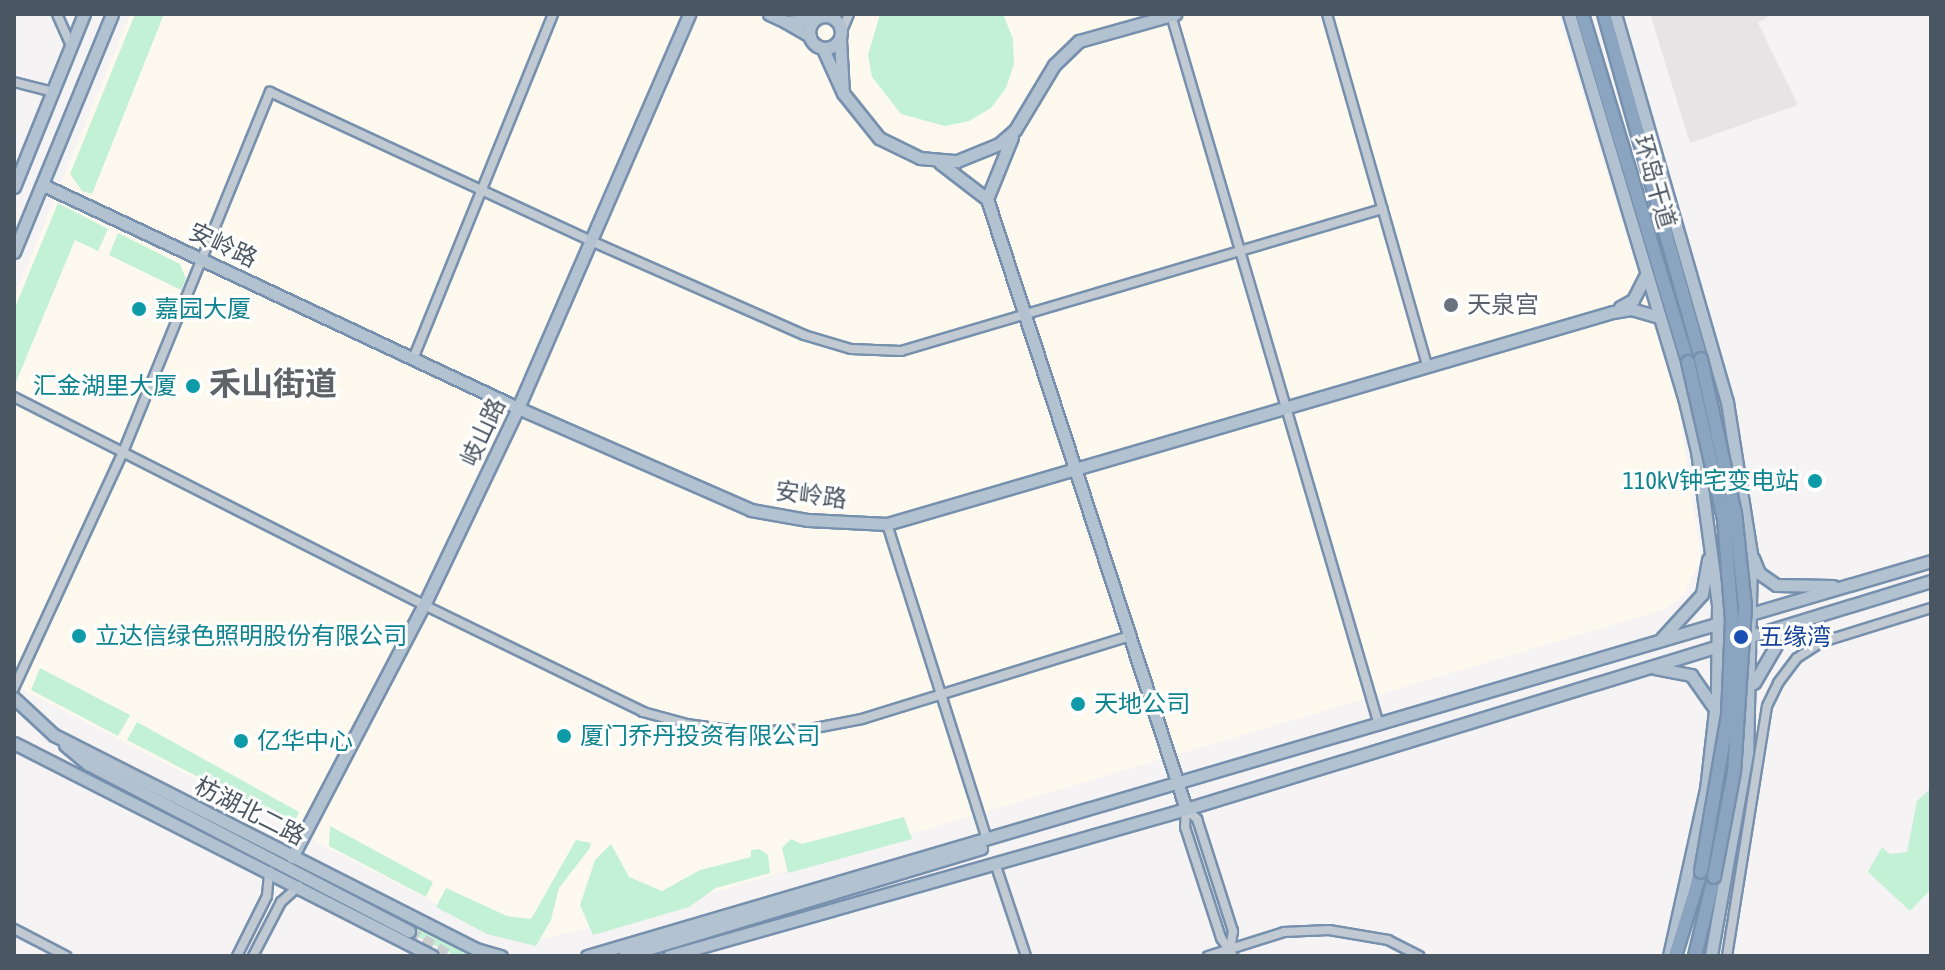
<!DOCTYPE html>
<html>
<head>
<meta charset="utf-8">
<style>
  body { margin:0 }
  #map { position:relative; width:1945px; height:970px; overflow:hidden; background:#f5f3f3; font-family:"Asap Condensed","Noto Sans SC",sans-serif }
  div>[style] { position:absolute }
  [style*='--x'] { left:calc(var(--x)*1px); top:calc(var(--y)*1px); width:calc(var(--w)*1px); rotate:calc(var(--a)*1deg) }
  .commercial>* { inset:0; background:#fdf9ef }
  .education>* { inset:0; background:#e6e4e5 }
  .green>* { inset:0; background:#c3f1d5 }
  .major-tunnel>* { height:11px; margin-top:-5.5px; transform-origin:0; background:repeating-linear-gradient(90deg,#caccce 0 11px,transparent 0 16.5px) }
  .roads { filter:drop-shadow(2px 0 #7690ad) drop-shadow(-2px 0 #7690ad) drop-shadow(0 2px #7690ad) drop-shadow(0 -2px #7690ad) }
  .minor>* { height:8px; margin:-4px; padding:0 4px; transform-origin:4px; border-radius:4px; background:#c1cad2 }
  .major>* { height:11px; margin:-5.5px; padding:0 5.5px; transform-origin:5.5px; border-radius:5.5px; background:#b3c2d1 }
  .major>.ring { margin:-5.5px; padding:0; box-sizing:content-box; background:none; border:11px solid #b3c2d1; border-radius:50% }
  .highway>* { height:12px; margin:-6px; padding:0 6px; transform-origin:6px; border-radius:6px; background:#8ba5c1 }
  .bridges { filter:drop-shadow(2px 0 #7690ad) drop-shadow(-2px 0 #7690ad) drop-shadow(0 2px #7690ad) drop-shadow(0 -2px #7690ad) }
  .highway-bridge>* { height:12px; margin:-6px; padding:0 6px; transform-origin:6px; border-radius:6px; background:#8ba5c1 }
  .dots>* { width:22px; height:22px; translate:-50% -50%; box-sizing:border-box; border:4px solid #fff; border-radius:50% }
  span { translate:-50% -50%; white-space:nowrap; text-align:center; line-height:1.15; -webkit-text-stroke:6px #fff; paint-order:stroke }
  .street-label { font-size:24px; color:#4a5661 }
  .worship-label { font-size:24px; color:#5b616d }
  .left { translate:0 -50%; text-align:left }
  .culture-label { font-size:24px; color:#0d838f }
  .right { translate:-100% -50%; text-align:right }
  .transit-label { font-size:24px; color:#164399 }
  .district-label { font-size:32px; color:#5f6368; font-weight:700 }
  .frame { position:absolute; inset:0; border:16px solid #4a5661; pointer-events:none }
</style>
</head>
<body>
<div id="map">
  <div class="commercial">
    <div style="clip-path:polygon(130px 14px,1558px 14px,1678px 404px,1701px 559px,1684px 594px,1666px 609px,608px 924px,531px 941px,489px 931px,14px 685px,14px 298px)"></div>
  </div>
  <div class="education">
    <div style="clip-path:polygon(1650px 14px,1773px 14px,1758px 23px,1798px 105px,1690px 143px)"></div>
  </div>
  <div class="green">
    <div style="clip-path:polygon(135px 14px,164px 14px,92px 194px,82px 191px,70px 174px)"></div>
    <div style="clip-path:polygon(880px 14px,1003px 14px,1013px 39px,1014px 64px,1006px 88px,991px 108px,969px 121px,945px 126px,901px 114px,872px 77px,868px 55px)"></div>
    <div style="clip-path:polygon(58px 203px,108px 229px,98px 251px,75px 240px,14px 387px,14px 310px)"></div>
    <div style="clip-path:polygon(118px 233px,180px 264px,186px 279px,181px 290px,109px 255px)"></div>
    <div style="clip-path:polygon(40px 668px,130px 715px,118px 736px,31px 690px)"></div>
    <div style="clip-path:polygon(137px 722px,299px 812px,295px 820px,287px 823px,127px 740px)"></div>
    <div style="clip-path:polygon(1931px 788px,1931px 889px,1910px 911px,1868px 872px,1882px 847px,1890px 854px,1907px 852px,1917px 801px)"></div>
    <div style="clip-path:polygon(904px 817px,912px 839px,788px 873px,782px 848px,791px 839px,802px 844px)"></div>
    <div style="clip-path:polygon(330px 826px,433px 882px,426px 897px,329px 846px)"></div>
    <div style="clip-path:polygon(576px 840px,591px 843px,590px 848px,559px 888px,551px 920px,536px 946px,487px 934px,436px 907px,446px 888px,507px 916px,531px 919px)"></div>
    <div style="clip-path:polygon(611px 844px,629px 877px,662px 891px,700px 870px,751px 857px,751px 850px,759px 849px,768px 855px,770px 873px,716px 888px,689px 907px,593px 935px,580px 905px,595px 860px)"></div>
    <div style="clip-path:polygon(417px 923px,485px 956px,452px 954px,412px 934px)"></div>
  </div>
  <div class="major-tunnel">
    <div style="--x:409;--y:931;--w:49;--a:30.8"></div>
  </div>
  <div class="roads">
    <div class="minor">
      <div style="--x:57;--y:14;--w:34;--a:66"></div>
      <div style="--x:1327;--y:14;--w:365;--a:74.1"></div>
      <div style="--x:821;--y:15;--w:2;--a:-27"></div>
      <div style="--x:1171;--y:15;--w:740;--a:73.67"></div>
      <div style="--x:841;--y:33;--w:21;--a:-67"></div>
      <div style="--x:14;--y:82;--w:40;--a:14.4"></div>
      <div style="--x:413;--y:359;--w:372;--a:-67.9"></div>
      <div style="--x:14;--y:397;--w:460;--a:26.9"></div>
      <div style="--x:424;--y:605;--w:244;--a:26"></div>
      <div style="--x:643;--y:712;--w:46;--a:15.3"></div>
      <div style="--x:687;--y:724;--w:59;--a:7.9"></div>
      <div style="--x:745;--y:732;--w:65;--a:-2.6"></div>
      <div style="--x:810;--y:729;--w:53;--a:-10.9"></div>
      <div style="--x:862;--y:719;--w:277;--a:-17.2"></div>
      <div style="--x:887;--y:524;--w:330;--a:72.4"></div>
      <div style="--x:14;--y:688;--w:260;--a:-65.2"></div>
      <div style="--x:123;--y:452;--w:389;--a:-67.8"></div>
      <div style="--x:270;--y:92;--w:354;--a:24.9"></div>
      <div style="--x:591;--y:241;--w:233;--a:23.8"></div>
      <div style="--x:804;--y:335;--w:49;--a:16.6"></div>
      <div style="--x:851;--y:349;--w:50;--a:2.3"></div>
      <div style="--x:901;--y:351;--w:502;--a:-16.45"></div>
      <div style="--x:1186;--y:809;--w:18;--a:93"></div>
      <div style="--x:1185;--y:827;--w:117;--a:72"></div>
      <div style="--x:1221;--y:938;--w:22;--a:56"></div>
      <div style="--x:1186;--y:809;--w:15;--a:42"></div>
      <div style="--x:1197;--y:819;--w:118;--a:72.2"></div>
      <div style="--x:1233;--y:931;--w:18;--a:99"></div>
      <div style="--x:995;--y:863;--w:98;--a:71.6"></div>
      <div style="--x:14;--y:929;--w:59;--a:27.4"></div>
      <div style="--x:237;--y:956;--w:67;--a:-63.4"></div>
      <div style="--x:267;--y:896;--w:25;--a:-85"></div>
      <div style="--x:253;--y:956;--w:61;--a:-62.6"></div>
      <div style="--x:281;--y:902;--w:24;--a:-42"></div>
      <div style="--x:1208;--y:956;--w:80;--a:-17.5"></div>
      <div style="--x:1284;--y:932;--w:45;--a:-2.5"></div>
      <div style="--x:1329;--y:930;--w:60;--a:9.6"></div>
      <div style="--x:1388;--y:940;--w:35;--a:27"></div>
      <div style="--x:1727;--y:956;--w:253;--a:-80.9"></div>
      <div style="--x:1767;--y:706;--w:25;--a:-64"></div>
      <div style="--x:1778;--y:683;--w:31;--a:-53"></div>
      <div style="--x:1797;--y:658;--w:30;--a:-33"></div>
      <div style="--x:1822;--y:642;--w:114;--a:-17.3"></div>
    </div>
    <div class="major">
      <div style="--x:769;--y:14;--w:19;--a:25"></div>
      <div style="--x:1569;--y:14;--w:400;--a:73.3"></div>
      <div style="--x:1684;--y:397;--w:56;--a:76.5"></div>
      <div style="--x:1697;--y:451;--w:155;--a:82.2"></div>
      <div style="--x:1718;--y:605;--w:88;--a:90.7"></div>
      <div style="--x:1717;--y:693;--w:97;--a:96.5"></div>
      <div style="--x:1706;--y:789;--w:171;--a:102.5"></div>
      <div style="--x:1615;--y:14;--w:404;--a:73.9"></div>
      <div style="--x:1727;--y:402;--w:153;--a:81"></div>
      <div style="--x:1751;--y:553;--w:200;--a:91.1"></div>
      <div style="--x:1747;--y:753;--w:206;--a:100.1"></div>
      <div class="ring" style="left:809px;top:16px;width:21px;height:21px"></div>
      <div style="--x:810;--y:36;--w:28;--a:-150"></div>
      <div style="--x:786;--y:22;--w:27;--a:-6"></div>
      <div style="--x:823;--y:49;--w:48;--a:65.6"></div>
      <div style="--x:843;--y:93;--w:54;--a:-93.2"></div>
      <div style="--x:843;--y:93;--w:58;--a:51.3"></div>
      <div style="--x:879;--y:138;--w:46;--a:26"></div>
      <div style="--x:920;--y:158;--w:37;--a:5"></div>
      <div style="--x:957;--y:161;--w:45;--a:-22"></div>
      <div style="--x:999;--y:144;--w:21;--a:-41"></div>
      <div style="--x:1015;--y:130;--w:76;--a:-59"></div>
      <div style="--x:1054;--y:65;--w:35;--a:-44"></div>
      <div style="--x:1079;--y:41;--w:100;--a:-15.7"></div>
      <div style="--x:940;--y:163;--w:59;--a:37.5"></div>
      <div style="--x:987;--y:199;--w:67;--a:-68"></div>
      <div style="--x:43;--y:185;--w:525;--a:25.15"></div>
      <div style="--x:518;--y:408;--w:254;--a:23.6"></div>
      <div style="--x:751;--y:510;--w:58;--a:10"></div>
      <div style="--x:808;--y:520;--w:79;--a:2.9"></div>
      <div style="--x:887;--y:524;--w:756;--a:-16.28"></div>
      <div style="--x:1613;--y:312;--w:18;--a:-9"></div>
      <div style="--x:1631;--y:309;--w:29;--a:16"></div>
      <div style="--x:14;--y:187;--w:187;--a:-68"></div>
      <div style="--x:987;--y:199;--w:642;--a:71.93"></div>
      <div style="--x:14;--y:252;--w:257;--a:-67.6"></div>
      <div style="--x:1620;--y:307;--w:15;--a:-28"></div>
      <div style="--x:1633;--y:300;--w:27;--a:-63"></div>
      <div style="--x:1753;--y:558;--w:16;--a:68"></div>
      <div style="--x:1759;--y:573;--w:21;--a:35"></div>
      <div style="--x:1776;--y:585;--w:57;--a:1"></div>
      <div style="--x:1662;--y:638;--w:59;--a:-47.7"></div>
      <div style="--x:1702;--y:594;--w:35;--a:-80"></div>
      <div style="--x:1655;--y:668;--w:37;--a:11"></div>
      <div style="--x:1691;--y:675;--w:42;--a:54.8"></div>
      <div style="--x:1754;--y:683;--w:48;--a:-59.7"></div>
      <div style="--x:1778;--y:642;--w:34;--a:-32"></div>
      <div style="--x:14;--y:698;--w:54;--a:42.8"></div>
      <div style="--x:54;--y:735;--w:473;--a:26.9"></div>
      <div style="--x:476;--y:949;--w:26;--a:16"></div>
      <div style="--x:14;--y:743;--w:469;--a:27"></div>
      <div style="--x:65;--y:745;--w:30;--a:40"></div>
      <div style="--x:88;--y:764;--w:362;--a:27.5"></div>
      <div style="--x:292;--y:857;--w:284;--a:-62.4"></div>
      <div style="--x:424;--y:605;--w:218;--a:-64.5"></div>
      <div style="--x:518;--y:408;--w:430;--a:-66.5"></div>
      <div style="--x:587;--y:956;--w:1401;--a:-16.38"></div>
      <div style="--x:624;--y:956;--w:373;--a:-16.8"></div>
      <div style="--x:669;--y:956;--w:537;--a:-15.87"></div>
      <div style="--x:1186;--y:809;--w:779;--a:-17.02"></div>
    </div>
    <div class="highway">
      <div style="--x:1582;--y:14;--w:364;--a:73.1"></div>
      <div style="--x:1604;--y:14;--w:358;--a:74.3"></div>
      <div style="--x:1675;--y:956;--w:88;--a:-72.8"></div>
      <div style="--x:1695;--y:956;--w:81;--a:-76.5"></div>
    </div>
  </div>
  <div class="bridges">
    <div class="highway-bridge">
      <div style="--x:1701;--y:359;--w:158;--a:77.6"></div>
      <div style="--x:1735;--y:513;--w:95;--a:83.9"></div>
      <div style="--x:1745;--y:607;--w:165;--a:93.8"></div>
      <div style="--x:1734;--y:772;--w:107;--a:100.8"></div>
      <div style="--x:1688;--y:362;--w:161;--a:77.1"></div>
      <div style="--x:1724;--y:519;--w:101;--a:85.5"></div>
      <div style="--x:1732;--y:620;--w:95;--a:92.4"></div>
      <div style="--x:1728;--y:715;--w:159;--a:99.8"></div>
    </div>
  </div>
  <div class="dots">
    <div style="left:1451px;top:305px;background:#6b7280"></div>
    <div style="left:139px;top:309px;background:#0f9aa8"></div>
    <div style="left:193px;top:386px;background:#0f9aa8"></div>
    <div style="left:1815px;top:481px;background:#0f9aa8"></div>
    <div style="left:79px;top:636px;background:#0f9aa8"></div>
    <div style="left:1741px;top:637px;background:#1a4fb4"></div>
    <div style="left:1078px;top:704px;background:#0f9aa8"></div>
    <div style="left:564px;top:736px;background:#0f9aa8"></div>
    <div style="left:241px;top:741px;background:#0f9aa8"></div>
  </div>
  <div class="street-label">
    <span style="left:1655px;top:182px;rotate:74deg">环岛干道</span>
    <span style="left:223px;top:245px;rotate:25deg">安岭路</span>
    <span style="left:483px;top:432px;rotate:-65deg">岐山路</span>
    <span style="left:811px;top:495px;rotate:7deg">安岭路</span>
    <span style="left:250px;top:811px;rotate:27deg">枋湖北二路</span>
  </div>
  <div class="worship-label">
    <span class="left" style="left:1467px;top:305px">天泉宫</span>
  </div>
  <div class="culture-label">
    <span class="left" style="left:155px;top:309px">嘉园大厦</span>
    <span class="right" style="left:177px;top:386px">汇金湖里大厦</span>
    <span class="right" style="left:1799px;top:481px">110kV钟宅变电站</span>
    <span class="left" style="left:95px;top:636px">立达信绿色照明股份有限公司</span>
    <span class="left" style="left:1094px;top:704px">天地公司</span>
    <span class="left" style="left:580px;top:736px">厦门乔丹投资有限公司</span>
    <span class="left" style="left:257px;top:741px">亿华中心</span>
  </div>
  <div class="transit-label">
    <span class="left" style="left:1759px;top:637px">五缘湾</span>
  </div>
  <div class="district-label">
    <span style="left:273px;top:384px">禾山街道</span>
  </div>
  <div class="frame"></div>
</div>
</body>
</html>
